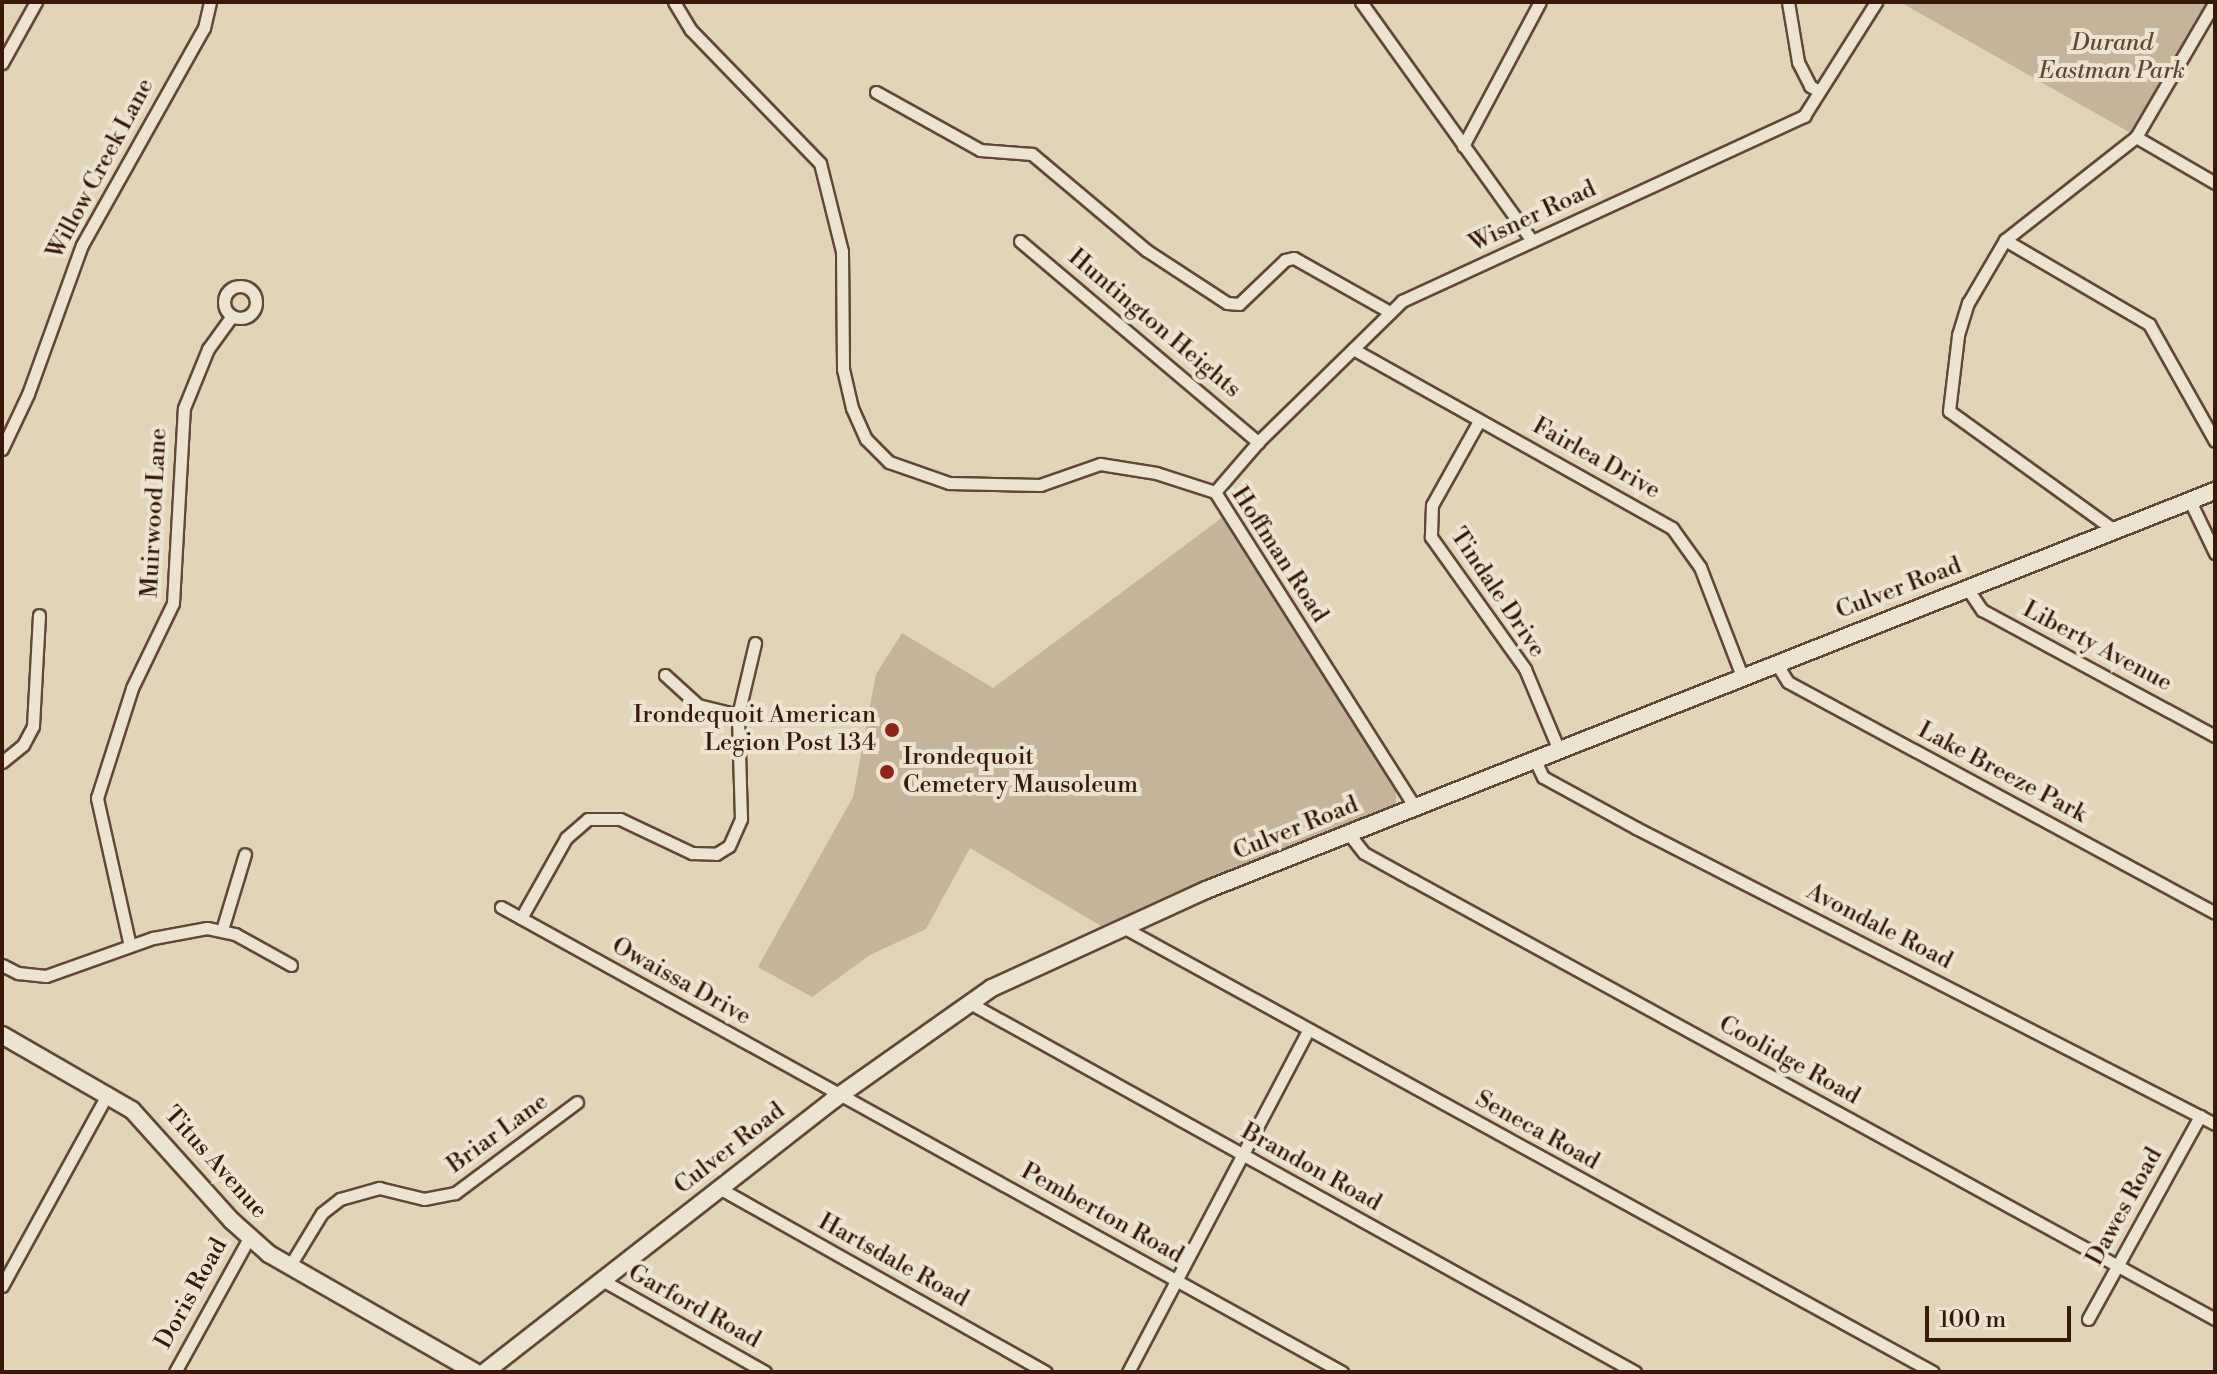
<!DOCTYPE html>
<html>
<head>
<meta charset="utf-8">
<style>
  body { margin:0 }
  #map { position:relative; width:2217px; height:1374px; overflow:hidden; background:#e2d4b7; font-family:"Libre Bodoni",serif }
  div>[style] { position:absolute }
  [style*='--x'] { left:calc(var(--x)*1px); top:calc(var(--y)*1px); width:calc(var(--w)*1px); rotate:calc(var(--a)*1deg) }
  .green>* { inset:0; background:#c5b499 }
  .roads { filter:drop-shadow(2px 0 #624834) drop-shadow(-2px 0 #624834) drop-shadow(0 2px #624834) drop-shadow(0 -2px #624834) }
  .street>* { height:11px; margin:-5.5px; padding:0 5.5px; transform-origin:5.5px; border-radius:5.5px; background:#ece3d0 }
  .street>.ring { margin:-5.5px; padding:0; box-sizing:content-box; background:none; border:11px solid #ece3d0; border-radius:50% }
  .secondary>* { height:16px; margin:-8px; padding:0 8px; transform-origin:8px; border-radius:8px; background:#ece3d0 }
  .dots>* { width:22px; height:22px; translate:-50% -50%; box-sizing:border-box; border:4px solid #ece3d0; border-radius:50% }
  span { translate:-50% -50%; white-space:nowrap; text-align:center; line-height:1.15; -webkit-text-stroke:8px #ece3d0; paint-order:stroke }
  .park-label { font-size:24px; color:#624834; font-style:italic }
  .street-label { font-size:24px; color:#381909 }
  .poi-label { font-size:24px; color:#381909 }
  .right { translate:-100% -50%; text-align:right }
  .left { translate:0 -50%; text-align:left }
  .frame { position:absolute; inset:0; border:4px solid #381909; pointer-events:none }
  .scale { position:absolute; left:1925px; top:1306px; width:146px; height:36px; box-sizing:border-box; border:4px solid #381909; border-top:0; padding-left:10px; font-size:24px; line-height:28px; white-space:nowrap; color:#381909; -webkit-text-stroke:6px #ece3d0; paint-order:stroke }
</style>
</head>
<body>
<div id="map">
  <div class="green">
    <div style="clip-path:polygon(1900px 2px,2214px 2px,2136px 136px)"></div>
    <div style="clip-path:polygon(1223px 517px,1396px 787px,1396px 805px,1101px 926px,970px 848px,926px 929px,870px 955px,812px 997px,758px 967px,853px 797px,876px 674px,902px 633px,993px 688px)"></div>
  </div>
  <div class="roads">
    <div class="street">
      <div style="--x:674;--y:2;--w:33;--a:59"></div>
      <div style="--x:691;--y:30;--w:185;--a:45.9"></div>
      <div style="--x:820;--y:163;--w:91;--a:76"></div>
      <div style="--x:842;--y:251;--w:118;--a:89.5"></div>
      <div style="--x:843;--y:369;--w:40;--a:77"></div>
      <div style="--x:852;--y:408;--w:34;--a:66"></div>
      <div style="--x:866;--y:439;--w:33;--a:45"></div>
      <div style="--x:889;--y:462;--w:64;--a:19.3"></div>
      <div style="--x:949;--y:483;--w:91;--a:1.3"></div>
      <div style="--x:1040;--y:485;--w:64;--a:-19.3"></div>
      <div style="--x:1100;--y:464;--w:57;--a:9.1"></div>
      <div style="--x:1156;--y:473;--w:62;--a:17.9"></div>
      <div style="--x:1215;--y:492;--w:373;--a:57.6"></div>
      <div style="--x:1361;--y:2;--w:294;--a:54.4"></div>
      <div style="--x:1788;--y:2;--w:61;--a:80.5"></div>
      <div style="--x:1798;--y:62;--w:27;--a:63"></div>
      <div style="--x:1810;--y:86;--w:10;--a:29"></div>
      <div style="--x:2;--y:63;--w:70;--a:-60.9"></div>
      <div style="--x:876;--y:92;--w:119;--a:29.1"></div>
      <div style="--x:980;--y:150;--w:52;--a:4.4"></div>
      <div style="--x:1032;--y:154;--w:149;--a:40.1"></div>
      <div style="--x:1146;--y:250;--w:97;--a:33.2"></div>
      <div style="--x:1227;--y:303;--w:12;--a:5"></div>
      <div style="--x:1239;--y:304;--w:64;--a:-43.7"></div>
      <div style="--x:1285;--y:260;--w:9;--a:-13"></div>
      <div style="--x:1294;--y:258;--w:110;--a:29.4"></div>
      <div style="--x:2136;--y:137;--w:91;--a:30.2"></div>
      <div style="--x:1463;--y:146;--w:163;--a:-61.9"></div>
      <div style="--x:2005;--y:240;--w:167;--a:30.3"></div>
      <div style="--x:2149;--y:324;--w:134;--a:60.6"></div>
      <div style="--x:1020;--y:241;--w:312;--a:40.2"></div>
      <div class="ring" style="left:224px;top:286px;width:21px;height:21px"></div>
      <div style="--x:1353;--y:349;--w:366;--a:29.3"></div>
      <div style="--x:1672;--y:528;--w:48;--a:54.3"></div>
      <div style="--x:1700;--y:567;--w:117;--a:68.9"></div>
      <div style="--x:1479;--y:421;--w:96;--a:119.2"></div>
      <div style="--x:1432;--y:505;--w:32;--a:92"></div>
      <div style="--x:1431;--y:537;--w:162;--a:54.5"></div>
      <div style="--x:1525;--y:669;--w:86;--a:67.3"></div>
      <div style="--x:2;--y:449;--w:61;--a:-64.7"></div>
      <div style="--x:28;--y:394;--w:158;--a:-70.1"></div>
      <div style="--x:82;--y:245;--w:249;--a:-60.7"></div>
      <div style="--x:204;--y:28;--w:27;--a:-77"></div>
      <div style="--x:1215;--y:492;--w:66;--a:-49.3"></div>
      <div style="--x:1258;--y:442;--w:202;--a:-44.4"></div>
      <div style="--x:1402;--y:301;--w:443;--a:-24.7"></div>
      <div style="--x:1804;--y:116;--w:135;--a:-57.7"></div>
      <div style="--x:2190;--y:501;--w:58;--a:64.3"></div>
      <div style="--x:2114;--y:530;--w:203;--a:-144.2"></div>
      <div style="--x:1949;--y:411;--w:77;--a:-83.2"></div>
      <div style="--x:1958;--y:335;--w:34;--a:-73"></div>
      <div style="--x:1968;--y:303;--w:73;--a:-59.6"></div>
      <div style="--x:2005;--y:240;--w:167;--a:-38.2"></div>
      <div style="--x:2136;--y:137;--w:156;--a:-59.7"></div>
      <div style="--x:1967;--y:588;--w:27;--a:56"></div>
      <div style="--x:1982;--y:610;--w:265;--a:28.4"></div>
      <div style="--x:1776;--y:663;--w:22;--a:58"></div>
      <div style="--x:1788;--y:682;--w:485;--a:28.4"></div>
      <div style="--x:665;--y:675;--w:45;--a:42.3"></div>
      <div style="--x:698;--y:705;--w:41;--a:14"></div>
      <div style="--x:1534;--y:758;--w:21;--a:65"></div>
      <div style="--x:1543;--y:777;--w:106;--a:28.7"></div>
      <div style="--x:1636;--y:828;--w:650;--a:27.08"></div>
      <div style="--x:2;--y:762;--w:27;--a:-39"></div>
      <div style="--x:23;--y:745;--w:21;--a:-62"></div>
      <div style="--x:33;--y:726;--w:111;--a:-86.9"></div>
      <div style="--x:1349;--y:834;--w:24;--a:52"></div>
      <div style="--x:1364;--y:853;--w:56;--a:28.9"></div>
      <div style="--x:1413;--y:880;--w:914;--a:28.7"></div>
      <div style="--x:501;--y:907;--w:961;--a:28.94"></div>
      <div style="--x:521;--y:918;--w:92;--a:-60.6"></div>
      <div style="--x:566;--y:838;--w:29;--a:-41"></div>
      <div style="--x:588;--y:819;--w:32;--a:0"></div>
      <div style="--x:620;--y:819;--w:80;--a:25.3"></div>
      <div style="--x:692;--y:853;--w:24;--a:2"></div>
      <div style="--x:716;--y:854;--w:15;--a:-32"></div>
      <div style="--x:729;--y:846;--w:30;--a:-66"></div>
      <div style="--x:741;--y:819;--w:104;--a:-91.7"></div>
      <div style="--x:738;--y:715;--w:74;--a:-76.7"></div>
      <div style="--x:1121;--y:926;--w:926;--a:28.78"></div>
      <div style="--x:222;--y:930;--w:79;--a:-73.2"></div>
      <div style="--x:130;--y:946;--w:152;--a:-102.6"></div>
      <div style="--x:97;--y:798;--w:115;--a:-72.3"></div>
      <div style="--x:132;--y:688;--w:94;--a:-64.2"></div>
      <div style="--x:173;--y:603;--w:195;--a:-86.8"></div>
      <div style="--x:184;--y:408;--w:64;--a:-67.9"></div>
      <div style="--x:208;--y:349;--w:41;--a:-54"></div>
      <div style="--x:2;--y:965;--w:18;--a:27"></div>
      <div style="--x:18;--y:973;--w:28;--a:6"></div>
      <div style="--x:46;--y:976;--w:114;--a:-19.6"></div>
      <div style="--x:153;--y:938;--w:55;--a:-10.5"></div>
      <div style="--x:207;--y:928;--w:29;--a:12"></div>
      <div style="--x:235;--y:934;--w:64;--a:29"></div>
      <div style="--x:968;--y:1002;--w:763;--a:29.02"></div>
      <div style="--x:719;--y:1188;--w:375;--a:29.4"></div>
      <div style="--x:289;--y:1267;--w:63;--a:-58.6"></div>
      <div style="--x:322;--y:1213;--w:23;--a:-38"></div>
      <div style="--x:340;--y:1199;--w:41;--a:-15.8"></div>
      <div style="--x:379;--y:1188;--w:46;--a:13.7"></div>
      <div style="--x:424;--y:1199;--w:32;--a:-11"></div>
      <div style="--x:455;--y:1193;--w:152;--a:-36.7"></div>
      <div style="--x:602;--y:1280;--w:187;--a:29.4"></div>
      <div style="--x:2;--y:1286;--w:220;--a:-61.2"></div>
      <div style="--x:2088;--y:1319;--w:232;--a:-61.1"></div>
      <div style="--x:175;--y:1372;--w:153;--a:-61.1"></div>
      <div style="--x:1128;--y:1372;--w:386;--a:-62.2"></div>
    </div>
    <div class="secondary">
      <div style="--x:2;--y:1035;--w:150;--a:30"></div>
      <div style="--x:132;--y:1110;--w:149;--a:48"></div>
      <div style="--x:232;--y:1221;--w:50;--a:41.7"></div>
      <div style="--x:269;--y:1254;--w:237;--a:29.8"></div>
      <div style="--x:485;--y:1372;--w:442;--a:-38"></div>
      <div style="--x:833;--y:1100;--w:194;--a:-35.2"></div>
      <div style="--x:992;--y:988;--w:235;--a:-24.6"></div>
      <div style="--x:1206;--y:890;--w:1085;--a:-21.58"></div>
    </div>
  </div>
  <div class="dots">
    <div style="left:892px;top:730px;background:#8f2418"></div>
    <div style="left:887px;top:772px;background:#8f2418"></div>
  </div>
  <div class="park-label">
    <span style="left:2112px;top:58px">Durand<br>Eastman Park</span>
  </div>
  <div class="street-label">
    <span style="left:101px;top:169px;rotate:-62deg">Willow Creek Lane</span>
    <span style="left:1533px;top:217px;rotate:-25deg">Wisner Road</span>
    <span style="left:1154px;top:324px;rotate:40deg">Huntington Heights</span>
    <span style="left:1596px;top:459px;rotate:29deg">Fairlea Drive</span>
    <span style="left:155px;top:513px;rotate:-87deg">Muirwood Lane</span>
    <span style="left:1279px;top:555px;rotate:57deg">Hoffman Road</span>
    <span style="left:1899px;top:589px;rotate:-21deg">Culver Road</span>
    <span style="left:1497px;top:593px;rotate:56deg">Tindale Drive</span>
    <span style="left:2097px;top:647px;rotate:28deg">Liberty Avenue</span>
    <span style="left:2002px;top:773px;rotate:28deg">Lake Breeze Park</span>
    <span style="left:1296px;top:829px;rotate:-22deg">Culver Road</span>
    <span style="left:1879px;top:927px;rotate:27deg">Avondale Road</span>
    <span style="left:681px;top:982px;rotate:29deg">Owaissa Drive</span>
    <span style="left:1789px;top:1061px;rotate:29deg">Coolidge Road</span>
    <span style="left:1537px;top:1131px;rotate:29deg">Seneca Road</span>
    <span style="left:498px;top:1134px;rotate:-36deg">Briar Lane</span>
    <span style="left:730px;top:1149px;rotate:-38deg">Culver Road</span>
    <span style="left:215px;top:1163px;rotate:48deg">Titus Avenue</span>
    <span style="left:1311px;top:1168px;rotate:29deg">Brandon Road</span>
    <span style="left:2125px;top:1207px;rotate:-61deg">Dawes Road</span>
    <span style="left:1102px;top:1214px;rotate:29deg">Pemberton Road</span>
    <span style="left:893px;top:1261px;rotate:29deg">Hartsdale Road</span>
    <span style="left:192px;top:1294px;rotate:-61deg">Doris Road</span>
    <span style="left:694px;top:1307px;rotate:29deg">Garford Road</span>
  </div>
  <div class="poi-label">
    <span class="right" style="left:876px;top:730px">Irondequoit American<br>Legion Post 134</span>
    <span class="left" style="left:903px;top:772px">Irondequoit<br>Cemetery Mausoleum</span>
  </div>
  <div class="frame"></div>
  <div class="scale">100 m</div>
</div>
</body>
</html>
